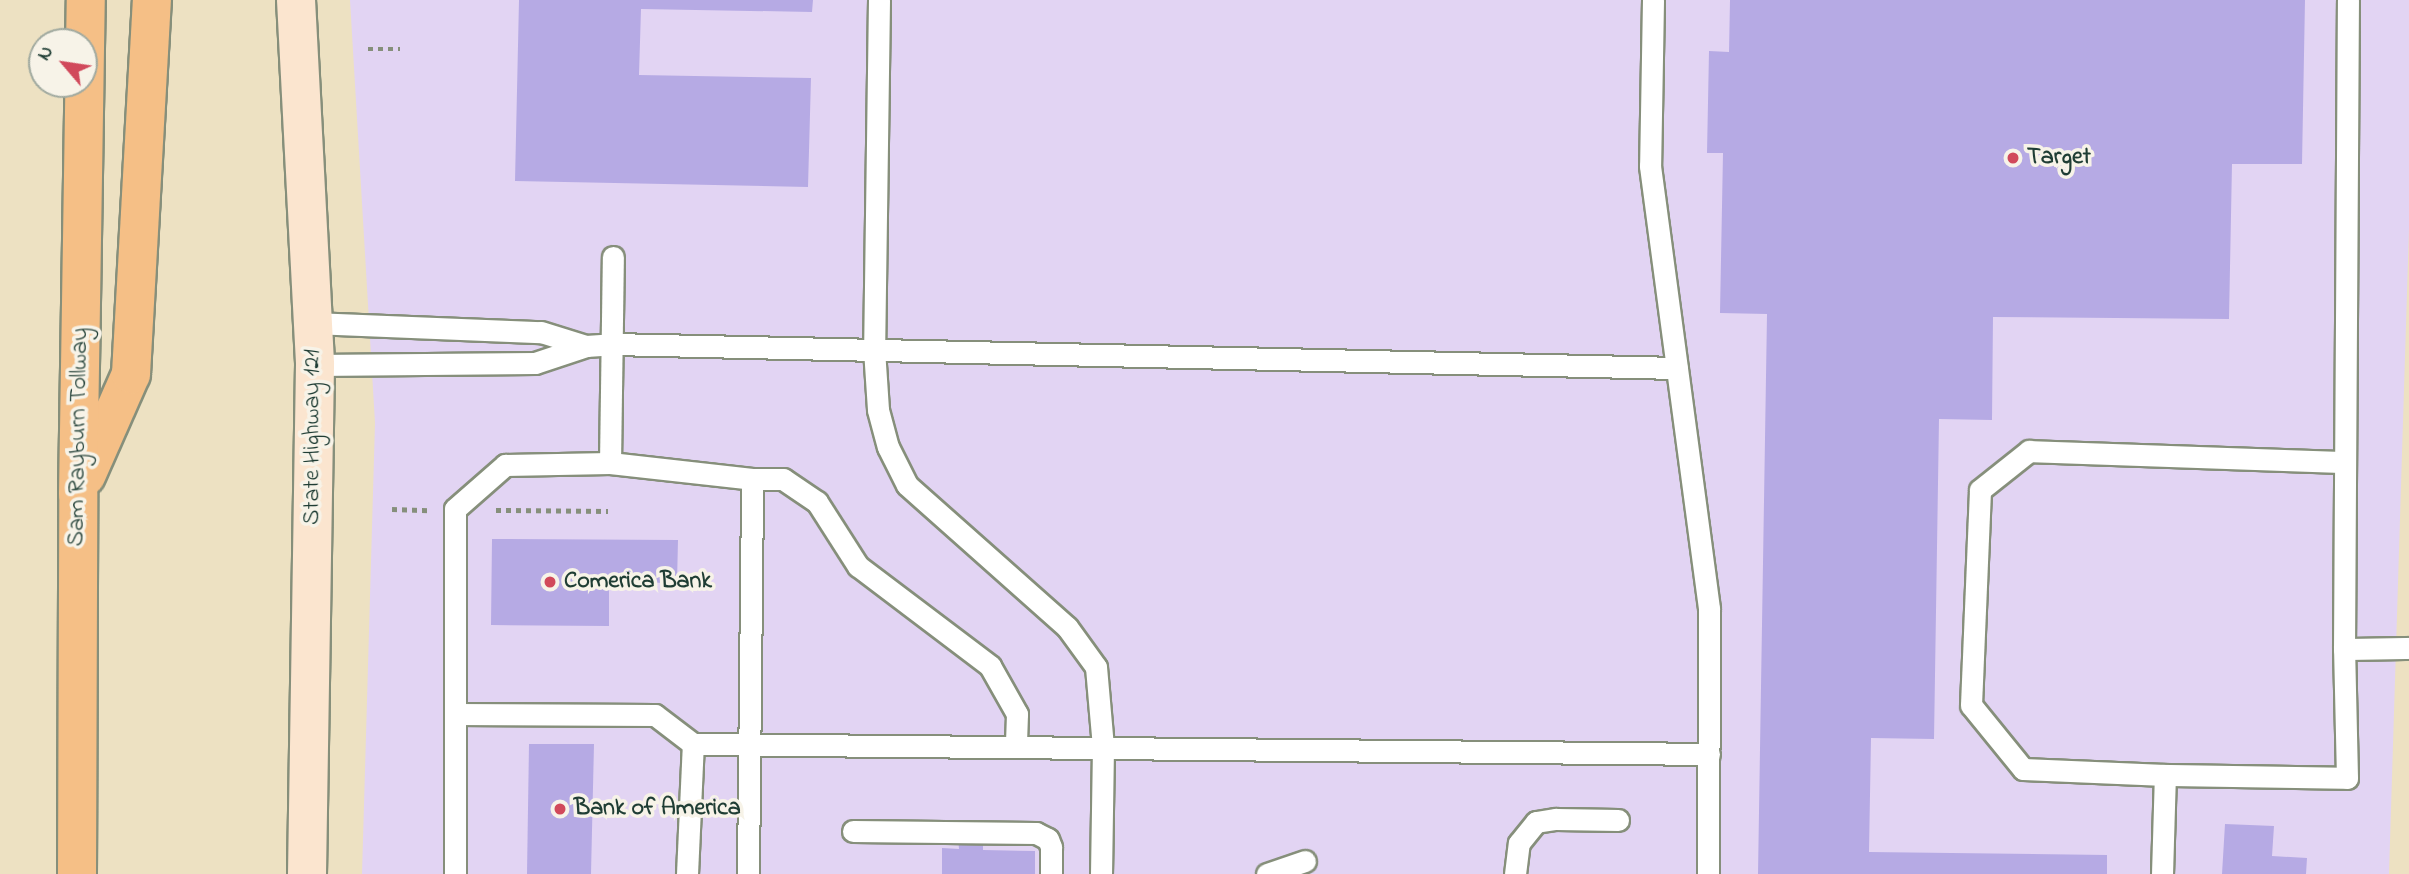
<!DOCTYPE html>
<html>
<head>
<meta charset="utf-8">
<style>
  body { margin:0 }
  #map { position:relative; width:2409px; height:874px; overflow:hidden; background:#ede1c2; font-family:"Indie Flower",sans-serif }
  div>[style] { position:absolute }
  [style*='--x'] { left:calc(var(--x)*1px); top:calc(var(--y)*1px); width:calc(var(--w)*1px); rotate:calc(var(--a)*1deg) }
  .built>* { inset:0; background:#e2d4f3 }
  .building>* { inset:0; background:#b6aae4 }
  .path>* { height:4.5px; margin-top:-2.25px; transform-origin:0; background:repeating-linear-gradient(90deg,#868f7b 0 5px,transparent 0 10px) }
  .roads { filter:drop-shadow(2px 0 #868f7b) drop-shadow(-2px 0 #868f7b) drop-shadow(0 2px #868f7b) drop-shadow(0 -2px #868f7b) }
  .lane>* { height:21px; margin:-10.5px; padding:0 10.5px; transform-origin:10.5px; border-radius:10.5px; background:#fff }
  .secondary>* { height:38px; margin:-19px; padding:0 19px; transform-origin:19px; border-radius:19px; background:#fbe5cf }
  .highway>* { height:38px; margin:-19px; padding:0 19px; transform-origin:19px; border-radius:19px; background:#f5bf86 }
  .dots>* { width:19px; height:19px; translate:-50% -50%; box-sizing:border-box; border:4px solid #f7f3e8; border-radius:50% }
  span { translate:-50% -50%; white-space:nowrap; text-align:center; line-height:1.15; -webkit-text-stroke:7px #f7f3e8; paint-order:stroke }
  .poi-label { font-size:24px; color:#1f3d34; font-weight:700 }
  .left { translate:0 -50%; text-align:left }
  .street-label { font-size:24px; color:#1f3d34 }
  .north { position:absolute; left:28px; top:28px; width:70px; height:70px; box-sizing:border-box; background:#f7f3e8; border:2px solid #a1aaa0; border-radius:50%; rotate:299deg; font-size:19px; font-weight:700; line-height:28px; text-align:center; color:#1f3d34 }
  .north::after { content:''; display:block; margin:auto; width:24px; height:32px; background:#d1495b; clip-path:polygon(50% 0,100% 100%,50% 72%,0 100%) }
</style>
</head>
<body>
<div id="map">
  <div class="built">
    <div style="clip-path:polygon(350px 0,2409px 0,2409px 228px,2389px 874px,362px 874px,375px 423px)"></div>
  </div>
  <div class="building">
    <div style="clip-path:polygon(519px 0,813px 0,812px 12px,641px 9px,639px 75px,811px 78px,808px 187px,515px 181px)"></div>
    <div style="clip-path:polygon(1730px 0,2305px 0,2302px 164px,2232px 164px,2229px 319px,1993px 317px,1992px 420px,1939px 419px,1934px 739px,1871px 738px,1869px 852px,2107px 855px,2107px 874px,1758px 874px,1767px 314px,1720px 313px,1723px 153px,1707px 153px,1709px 51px,1729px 52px)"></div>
    <div style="clip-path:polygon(492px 539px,678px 540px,677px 583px,609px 582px,609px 626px,491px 625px)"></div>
    <div style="clip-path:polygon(529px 744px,594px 744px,591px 874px,527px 874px)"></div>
    <div style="clip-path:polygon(2225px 824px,2274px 826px,2272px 856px,2307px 858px,2306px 874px,2222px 874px)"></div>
    <div style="clip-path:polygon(957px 825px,983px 826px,983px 850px,1035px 851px,1035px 874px,942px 874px,942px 848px,959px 849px)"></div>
  </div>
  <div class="path">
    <div style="--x:368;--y:49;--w:32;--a:0"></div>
    <div style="--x:392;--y:509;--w:37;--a:2"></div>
    <div style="--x:496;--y:510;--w:112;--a:0.5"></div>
  </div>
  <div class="roads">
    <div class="lane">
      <div style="--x:879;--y:0;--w:349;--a:90.8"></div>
      <div style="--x:874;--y:349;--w:61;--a:86.2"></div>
      <div style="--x:878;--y:410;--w:38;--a:75"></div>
      <div style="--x:888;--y:447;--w:42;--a:63.4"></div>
      <div style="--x:907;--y:485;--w:214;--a:41.6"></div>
      <div style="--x:1067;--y:627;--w:49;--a:54.1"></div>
      <div style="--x:1096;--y:667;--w:80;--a:85"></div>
      <div style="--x:1103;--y:747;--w:127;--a:90.9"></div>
      <div style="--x:1653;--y:0;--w:166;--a:91"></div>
      <div style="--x:1650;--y:166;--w:447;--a:82.4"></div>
      <div style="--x:1709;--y:609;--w:265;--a:90.2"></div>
      <div style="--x:312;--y:323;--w:229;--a:2.3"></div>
      <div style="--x:541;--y:332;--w:47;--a:17.3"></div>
      <div style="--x:315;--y:365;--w:220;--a:-0.5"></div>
      <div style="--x:535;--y:363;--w:54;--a:-18.4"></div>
      <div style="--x:586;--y:346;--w:26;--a:-4"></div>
      <div style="--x:612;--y:344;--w:1065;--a:1.29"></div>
      <div style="--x:610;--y:463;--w:206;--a:-89.2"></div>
      <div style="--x:2344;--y:649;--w:65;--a:-0.9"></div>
      <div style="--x:455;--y:714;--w:200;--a:0.3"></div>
      <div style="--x:655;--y:715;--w:48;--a:37.3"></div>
      <div style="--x:693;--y:744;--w:1016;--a:0.56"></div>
      <div style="--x:2165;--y:775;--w:182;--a:0.9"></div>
      <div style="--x:2347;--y:778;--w:129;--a:-91.3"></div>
      <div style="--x:2344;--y:649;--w:649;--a:-89.65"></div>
      <div style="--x:853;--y:831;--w:183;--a:0.6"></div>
      <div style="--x:1036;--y:833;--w:13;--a:27"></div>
      <div style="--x:1048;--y:839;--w:9;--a:69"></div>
      <div style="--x:1051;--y:847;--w:27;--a:90"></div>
      <div style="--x:455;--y:874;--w:365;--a:-90"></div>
      <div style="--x:455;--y:509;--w:67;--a:-41.3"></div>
      <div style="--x:505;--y:465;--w:105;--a:-1.1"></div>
      <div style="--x:610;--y:463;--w:143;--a:6.4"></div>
      <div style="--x:752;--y:479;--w:31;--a:0"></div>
      <div style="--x:783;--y:479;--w:41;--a:34.1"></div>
      <div style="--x:817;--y:502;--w:76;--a:57.4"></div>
      <div style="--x:858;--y:566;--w:166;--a:37.1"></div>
      <div style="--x:990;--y:666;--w:55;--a:60.6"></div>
      <div style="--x:1017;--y:714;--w:32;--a:92"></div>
      <div style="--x:687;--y:874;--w:130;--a:-87.4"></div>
      <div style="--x:748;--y:874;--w:395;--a:-89.4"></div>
      <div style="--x:1267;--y:874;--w:40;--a:-18.9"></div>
      <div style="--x:1515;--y:874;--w:31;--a:-83"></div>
      <div style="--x:1519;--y:843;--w:27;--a:-51"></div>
      <div style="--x:1536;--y:822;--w:20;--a:-9"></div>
      <div style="--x:1556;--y:819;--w:62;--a:0.9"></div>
      <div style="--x:2162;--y:874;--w:99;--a:-88.3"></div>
      <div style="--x:2165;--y:775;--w:142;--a:-177.6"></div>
      <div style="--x:2023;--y:769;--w:82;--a:-129.1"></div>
      <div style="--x:1971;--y:705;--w:215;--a:-87.6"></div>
      <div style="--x:1980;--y:490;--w:63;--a:-38.5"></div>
      <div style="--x:2029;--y:451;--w:316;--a:2"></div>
    </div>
    <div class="secondary">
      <div style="--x:296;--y:0;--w:365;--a:87"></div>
      <div style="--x:315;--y:365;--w:509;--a:90.9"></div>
    </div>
    <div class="highway">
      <div style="--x:86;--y:476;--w:111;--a:-66.2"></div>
      <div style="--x:131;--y:374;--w:375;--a:-86.8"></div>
      <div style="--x:77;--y:874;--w:380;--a:-89.8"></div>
      <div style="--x:78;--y:494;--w:494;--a:-89.1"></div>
    </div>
  </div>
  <div class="dots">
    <div style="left:2013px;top:158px;background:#d1495b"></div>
    <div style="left:550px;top:582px;background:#d1495b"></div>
    <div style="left:560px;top:809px;background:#d1495b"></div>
  </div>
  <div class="poi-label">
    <span class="left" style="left:2027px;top:158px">Target</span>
    <span class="left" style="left:564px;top:582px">Comerica Bank</span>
    <span class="left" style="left:574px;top:809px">Bank of America</span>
  </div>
  <div class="street-label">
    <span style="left:79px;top:437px;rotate:-89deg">Sam Rayburn Tollway</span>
    <span style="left:313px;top:437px;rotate:-90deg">State Highway 121</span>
  </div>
  <div class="north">N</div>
</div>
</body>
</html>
